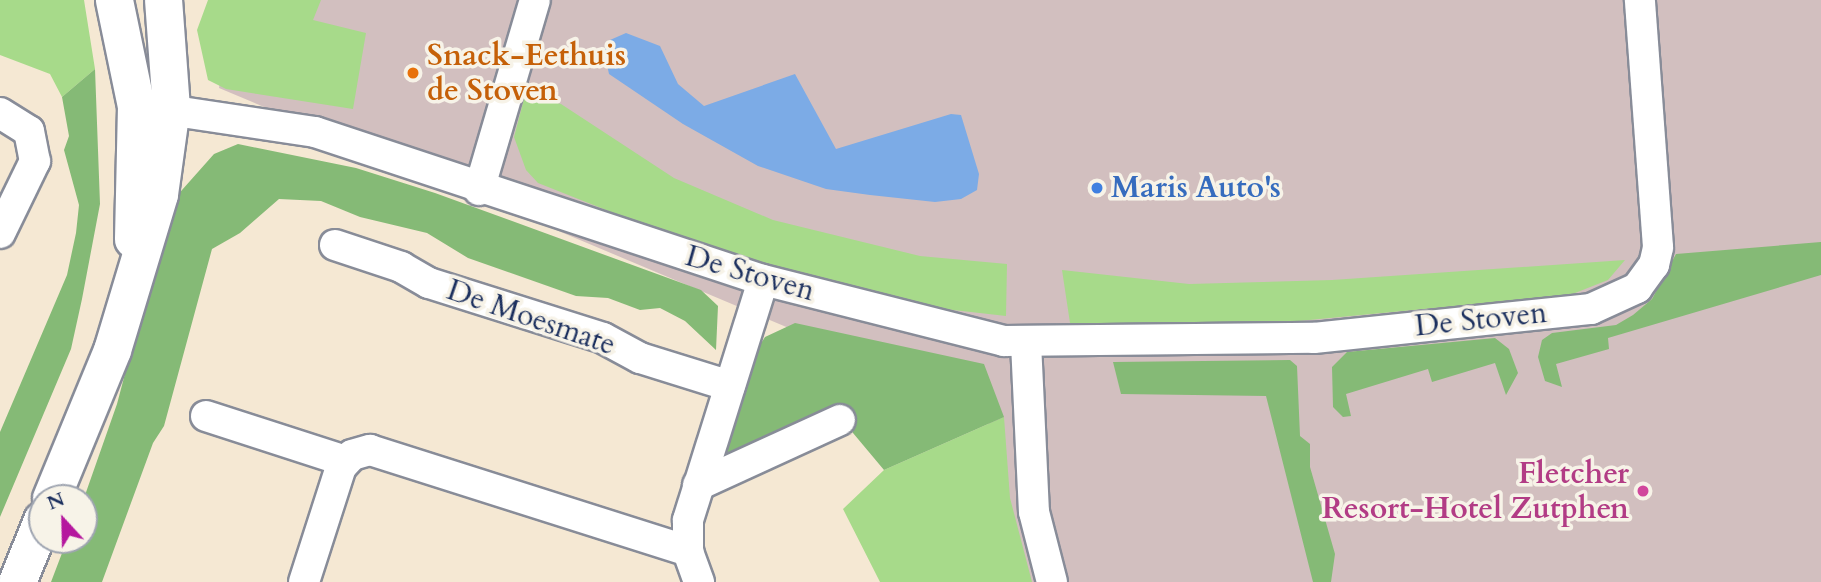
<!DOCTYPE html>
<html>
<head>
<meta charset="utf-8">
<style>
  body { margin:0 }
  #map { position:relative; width:1821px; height:582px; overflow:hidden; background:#f5e8d3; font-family:Cardo,serif }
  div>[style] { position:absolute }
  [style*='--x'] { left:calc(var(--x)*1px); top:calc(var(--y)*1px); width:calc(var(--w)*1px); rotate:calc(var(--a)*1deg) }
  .industrial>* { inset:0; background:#d2bfbf }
  .green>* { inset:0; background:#a7da8a }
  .forest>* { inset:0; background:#85ba76 }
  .water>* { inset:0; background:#7cabe6 }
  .roads { filter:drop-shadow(2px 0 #888c98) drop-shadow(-2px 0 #888c98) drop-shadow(0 2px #888c98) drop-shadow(0 -2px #888c98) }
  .minor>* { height:30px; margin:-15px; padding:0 15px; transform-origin:15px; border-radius:15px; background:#fff }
  .tertiary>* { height:37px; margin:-18.5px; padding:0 18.5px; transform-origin:18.5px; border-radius:18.5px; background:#fff }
  .dots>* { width:19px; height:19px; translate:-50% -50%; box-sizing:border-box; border:4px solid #f7f3e8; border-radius:50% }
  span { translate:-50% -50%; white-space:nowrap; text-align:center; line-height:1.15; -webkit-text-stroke:7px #f7f3e8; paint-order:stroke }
  .food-label { font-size:30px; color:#c56008; font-weight:700 }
  .left { translate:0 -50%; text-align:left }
  .shop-label { font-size:30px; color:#366cbe; font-weight:700 }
  .street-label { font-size:30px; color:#1b2f5e }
  .hotel-label { font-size:30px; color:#b23c85; font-weight:700 }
  .right { translate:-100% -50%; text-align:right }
  .north { position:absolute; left:28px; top:484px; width:70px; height:70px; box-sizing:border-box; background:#f7f3e8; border:2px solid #9fa5b1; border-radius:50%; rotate:338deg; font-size:19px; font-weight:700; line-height:28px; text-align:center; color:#1b2f5e }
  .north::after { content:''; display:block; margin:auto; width:24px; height:32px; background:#b5179e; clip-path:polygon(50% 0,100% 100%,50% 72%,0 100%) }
</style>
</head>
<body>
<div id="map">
  <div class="industrial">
    <div style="clip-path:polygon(232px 0,1821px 0,1821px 582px,1026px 582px,986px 411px,219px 88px)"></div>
  </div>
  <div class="green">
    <div style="clip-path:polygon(0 0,84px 0,95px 69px,62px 97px,50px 74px,0 55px)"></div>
    <div style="clip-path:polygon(208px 0,321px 0,313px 20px,366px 33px,353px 109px,226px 89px,208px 80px,197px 30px)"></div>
    <div style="clip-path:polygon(525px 95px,561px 104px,674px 178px,773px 220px,920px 256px,1007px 264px,1006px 316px,927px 307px,853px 290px,674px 237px,538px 183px,526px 170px,514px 137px)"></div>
    <div style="clip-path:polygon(1625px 260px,1608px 280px,1570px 295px,1267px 324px,1120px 329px,1070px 323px,1062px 270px,1189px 284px,1332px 280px)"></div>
    <div style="clip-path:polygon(1004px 417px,1010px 498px,1032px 582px,880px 582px,843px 509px,884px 470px)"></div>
  </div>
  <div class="forest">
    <div style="clip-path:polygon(95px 69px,100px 204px,82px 299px,71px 349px,0 517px,0 432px,67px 275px,76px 233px,79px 205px,64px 150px,69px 136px,62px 97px)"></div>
    <div style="clip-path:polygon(238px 144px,356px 168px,435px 193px,701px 290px,718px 306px,716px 350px,685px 321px,660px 308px,640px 310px,608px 298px,576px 296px,468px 258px,427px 233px,360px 217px,321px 201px,279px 199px,240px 233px,212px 249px,164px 426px,153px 443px,102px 582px,51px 582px,67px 540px,84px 540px,84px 498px,117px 404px,167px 215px,174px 199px,214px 154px)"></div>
    <div style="clip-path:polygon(1821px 242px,1821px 275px,1608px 338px,1609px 349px,1556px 364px,1562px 387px,1545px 381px,1538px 357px,1542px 340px,1552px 333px,1616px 325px,1633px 315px,1652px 299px,1676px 254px)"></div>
    <div style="clip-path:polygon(795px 323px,984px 364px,1004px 417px,884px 470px,853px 433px,846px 415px,727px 461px,716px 456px,756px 351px,765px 337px)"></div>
    <div style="clip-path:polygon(1495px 338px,1509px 349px,1518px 373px,1506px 395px,1495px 363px,1432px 382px,1428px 369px,1346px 394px,1351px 416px,1343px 417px,1333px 407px,1332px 367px,1347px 352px)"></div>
    <div style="clip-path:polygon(1290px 360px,1297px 366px,1300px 436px,1310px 444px,1310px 467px,1335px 554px,1331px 582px,1313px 582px,1266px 396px,1121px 394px,1113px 362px)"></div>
  </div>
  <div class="water">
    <div style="clip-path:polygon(626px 33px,660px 46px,678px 84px,704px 106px,795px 74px,836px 149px,951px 114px,961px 115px,979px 174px,977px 190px,961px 199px,935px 202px,870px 195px,826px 189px,758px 166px,683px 124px,609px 74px,604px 51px,610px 40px)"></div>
  </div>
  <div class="roads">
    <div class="minor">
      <div style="--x:148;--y:107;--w:169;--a:8.5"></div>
      <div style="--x:315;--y:132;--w:472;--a:18.3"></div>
      <div style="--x:763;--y:280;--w:249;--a:14.2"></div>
      <div style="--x:1004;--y:341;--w:310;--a:-0.6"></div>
      <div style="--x:1314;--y:338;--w:279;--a:-6"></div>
      <div style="--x:1591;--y:309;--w:51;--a:-24.5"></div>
      <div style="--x:1637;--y:288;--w:29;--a:-54"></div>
      <div style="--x:1654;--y:265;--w:18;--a:-77"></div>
      <div style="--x:1658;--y:247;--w:248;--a:-94.2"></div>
      <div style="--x:0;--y:113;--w:34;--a:32"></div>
      <div style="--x:29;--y:131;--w:31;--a:79"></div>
      <div style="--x:35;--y:161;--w:80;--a:115.9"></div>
      <div style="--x:479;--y:190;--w:198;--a:-73.6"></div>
      <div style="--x:335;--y:245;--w:70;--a:18.4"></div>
      <div style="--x:401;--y:267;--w:32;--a:30"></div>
      <div style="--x:429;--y:283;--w:182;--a:17.5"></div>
      <div style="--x:603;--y:338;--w:42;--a:28.4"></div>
      <div style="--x:640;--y:358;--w:94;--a:17.3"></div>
      <div style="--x:1026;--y:343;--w:169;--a:87.3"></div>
      <div style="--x:1034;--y:512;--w:72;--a:75.6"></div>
      <div style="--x:206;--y:416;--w:146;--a:17.9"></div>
      <div style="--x:698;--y:485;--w:156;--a:-24.6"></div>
      <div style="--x:304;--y:582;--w:121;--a:-72.2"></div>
      <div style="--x:341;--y:467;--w:16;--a:-47"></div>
      <div style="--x:352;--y:455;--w:19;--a:-16"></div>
      <div style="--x:370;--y:450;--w:334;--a:17.6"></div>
      <div style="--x:699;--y:582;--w:33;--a:-110"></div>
      <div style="--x:688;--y:551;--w:31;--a:-90"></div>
      <div style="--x:688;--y:520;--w:251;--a:-72.6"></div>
    </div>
    <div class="tertiary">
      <div style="--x:114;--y:0;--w:108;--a:78.3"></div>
      <div style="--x:136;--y:106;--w:133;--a:91.3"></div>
      <div style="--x:51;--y:498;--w:160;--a:-67.6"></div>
      <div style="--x:112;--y:350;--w:163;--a:-73.2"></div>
      <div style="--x:159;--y:194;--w:87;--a:-82.1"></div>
      <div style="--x:171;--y:108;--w:108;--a:-94.2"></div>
      <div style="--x:17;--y:582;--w:67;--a:-68"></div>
    </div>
  </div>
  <div class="dots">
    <div style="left:413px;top:73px;background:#e8710a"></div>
    <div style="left:1097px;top:188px;background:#3f7fe0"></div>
    <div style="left:1643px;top:491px;background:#d1479c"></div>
  </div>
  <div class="food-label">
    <span class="left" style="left:427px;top:73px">Snack-Eethuis<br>de Stoven</span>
  </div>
  <div class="shop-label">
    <span class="left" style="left:1111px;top:188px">Maris Auto's</span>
  </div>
  <div class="street-label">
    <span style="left:750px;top:274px;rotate:16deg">De Stoven</span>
    <span style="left:531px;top:318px;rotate:19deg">De Moesmate</span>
    <span style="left:1481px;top:320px;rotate:-6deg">De Stoven</span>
  </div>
  <div class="hotel-label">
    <span class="right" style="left:1629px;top:491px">Fletcher<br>Resort-Hotel Zutphen</span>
  </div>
  <div class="north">N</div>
</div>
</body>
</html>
